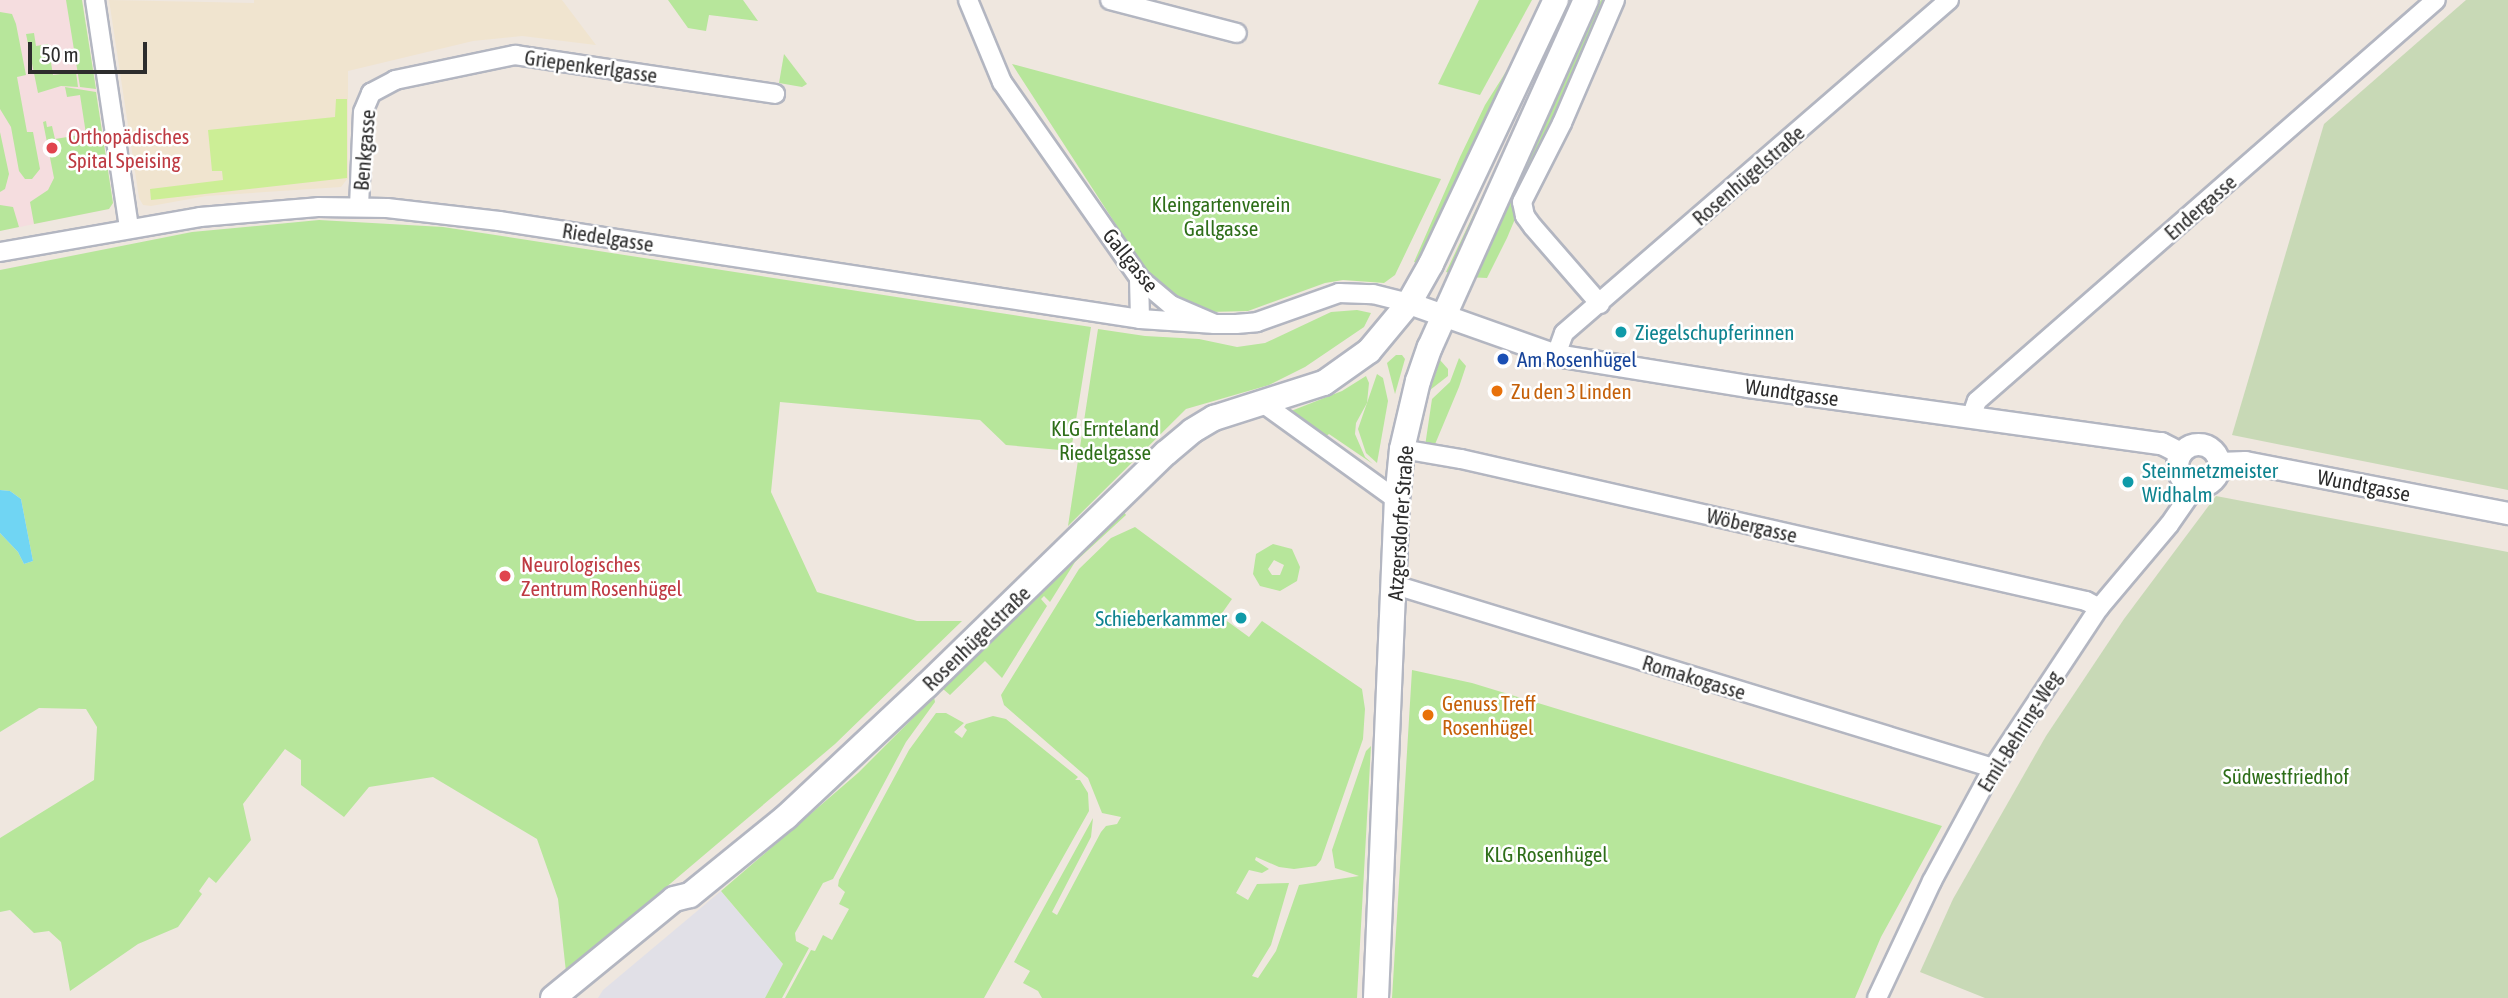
<!DOCTYPE html>
<html>
<head>
<meta charset="utf-8">
<style>
  body { margin:0 }
  #map { position:relative; width:2508px; height:998px; overflow:hidden; background:#efe7df; font-family:"Asap Condensed",sans-serif }
  div>[style] { position:absolute }
  [style*='--x'] { left:calc(var(--x)*1px); top:calc(var(--y)*1px); width:calc(var(--w)*1px); rotate:calc(var(--a)*1deg) }
  .industrial>* { inset:0; background:#e1e0e7 }
  .education>* { inset:0; background:#f0e4cf }
  .medical>* { inset:0; background:#f5dddf }
  .green>* { inset:0; background:#b7e69b }
  .cemetery>* { inset:0; background:#c8d9b6 }
  .pitch>* { inset:0; background:#ccee96 }
  .water>* { inset:0; background:#70d5f3 }
  .roads { filter:drop-shadow(2px 0 #b3b6c1) drop-shadow(-2px 0 #b3b6c1) drop-shadow(0 2px #b3b6c1) drop-shadow(0 -2px #b3b6c1) }
  .minor>* { height:18px; margin:-9px; padding:0 9px; transform-origin:9px; border-radius:9px; background:#fff }
  .tertiary>* { height:21px; margin:-10.5px; padding:0 10.5px; transform-origin:10.5px; border-radius:10.5px; background:#fff }
  .tertiary>.ring { margin:-10.5px; padding:0; box-sizing:content-box; background:none; border:21px solid #fff; border-radius:50% }
  .secondary>* { height:24px; margin:-12px; padding:0 12px; transform-origin:12px; border-radius:12px; background:#fff }
  .dots>* { width:19px; height:19px; translate:-50% -50%; box-sizing:border-box; border:4px solid #fff; border-radius:50% }
  span { translate:-50% -50%; white-space:nowrap; text-align:center; line-height:1.15; -webkit-text-stroke:5px #fff; paint-order:stroke }
  .street-label { font-size:21px; color:#2d2d2d }
  .health-label { font-size:21px; color:#be3a42 }
  .left { translate:0 -50%; text-align:left }
  .park-label { font-size:21px; color:#2e6e19 }
  .culture-label { font-size:21px; color:#0d838f }
  .right { translate:-100% -50%; text-align:right }
  .transit-label { font-size:21px; color:#164399 }
  .food-label { font-size:21px; color:#c56008 }
  .scale { position:absolute; left:28px; top:42px; width:119px; height:32px; box-sizing:border-box; border:4px solid #2d2d2d; border-top:0; padding-left:9px; font-size:21px; line-height:24px; white-space:nowrap; color:#2d2d2d; -webkit-text-stroke:5px #fff; paint-order:stroke }
</style>
</head>
<body>
<div id="map">
  <div class="industrial">
    <div style="clip-path:polygon(721px 891px,783px 964px,765px 998px,598px 998px,603px 990px)"></div>
  </div>
  <div class="education">
    <div style="clip-path:polygon(109px 0,254px 3px,254px 0,562px 0,596px 45px,522px 36px,473px 41px,348px 71px,348px 178px,341px 187px,206px 196px,151px 206px,143px 205px,139px 198px)"></div>
  </div>
  <div class="medical">
    <div style="clip-path:polygon(0 0,82px 0,113px 203px,109px 209px,0 231px)"></div>
  </div>
  <div class="green">
    <div style="clip-path:polygon(66px 0,82px 0,96px 89px,80px 87px)"></div>
    <div style="clip-path:polygon(668px 0,743px 0,758px 21px,709px 15px,706px 31px,688px 28px)"></div>
    <div style="clip-path:polygon(1479px 0,1532px 0,1480px 95px,1438px 84px)"></div>
    <div style="clip-path:polygon(1569px 0,1578px 0,1450px 273px,1446px 272px,1519px 119px)"></div>
    <div style="clip-path:polygon(1601px 0,1609px 0,1518px 190px,1515px 219px,1507px 238px,1487px 278px,1466px 277px)"></div>
    <div style="clip-path:polygon(0 12px,12px 14px,16px 24px,26px 75px,17px 77px,27px 132px,33px 132px,40px 169px,32px 179px,25px 179px,19px 171px,11px 127px,0 109px)"></div>
    <div style="clip-path:polygon(34px 33px,36px 46px,48px 44px,53px 75px,76px 72px,78px 87px,61px 86px,38px 93px,26px 34px)"></div>
    <div style="clip-path:polygon(1519px 51px,1525px 53px,1492px 106px,1417px 263px,1414px 262px,1460px 157px,1485px 105px)"></div>
    <div style="clip-path:polygon(784px 54px,807px 84px,802px 87px,779px 83px)"></div>
    <div style="clip-path:polygon(1012px 64px,1441px 179px,1395px 275px,1384px 283px,1343px 280px,1325px 283px,1248px 311px,1209px 312px,1155px 285px)"></div>
    <div style="clip-path:polygon(65px 87px,96px 92px,113px 203px,109px 209px,34px 224px,30px 202px,48px 190px,54px 178px,43px 122px,46px 121px,47px 127px,52px 126px,55px 139px,86px 134px,80px 95px,67px 97px)"></div>
    <div style="clip-path:polygon(0 132px,9px 174px,5px 189px,0 192px)"></div>
    <div style="clip-path:polygon(0 205px,13px 207px,19px 227px,0 231px)"></div>
    <div style="clip-path:polygon(319px 220px,443px 227px,1091px 327px,1071px 451px,1006px 445px,980px 420px,780px 402px,771px 492px,817px 592px,917px 621px,962px 621px,835px 744px,566px 972px,558px 899px,537px 839px,433px 777px,369px 787px,344px 817px,301px 785px,301px 760px,285px 749px,243px 804px,251px 840px,216px 883px,209px 877px,199px 891px,202px 894px,178px 927px,138px 944px,70px 991px,61px 942px,49px 931px,34px 933px,10px 910px,0 912px,0 838px,94px 780px,97px 727px,86px 709px,39px 708px,0 732px,0 533px,18px 552px,24px 564px,33px 561px,21px 499px,10px 491px,0 490px,0 270px,192px 232px)"></div>
    <div style="clip-path:polygon(1357px 310px,1371px 313px,1364px 327px,1305px 367px,1269px 385px,1186px 409px,1068px 526px,1098px 329px,1145px 336px,1199px 339px,1237px 347px,1265px 343px,1331px 312px)"></div>
    <div style="clip-path:polygon(1396px 355px,1402px 355px,1405px 359px,1395px 394px,1387px 363px)"></div>
    <div style="clip-path:polygon(1459px 358px,1466px 366px,1459px 387px,1433px 449px,1425px 446px,1432px 399px,1450px 382px)"></div>
    <div style="clip-path:polygon(1440px 360px,1448px 369px,1448px 376px,1430px 390px)"></div>
    <div style="clip-path:polygon(1377px 374px,1383px 378px,1388px 401px,1377px 463px,1366px 453px,1358px 429px)"></div>
    <div style="clip-path:polygon(1366px 376px,1369px 383px,1367px 403px,1356px 423px,1355px 434px,1365px 457px,1373px 464px,1329px 434px,1325px 437px,1291px 411px,1342px 391px)"></div>
    <div style="clip-path:polygon(1124px 512px,1126px 515px,1075px 562px,1050px 602px,1044px 596px,1041px 599px,1047px 606px,1002px 678px,985px 661px,950px 695px,943px 689px)"></div>
    <div style="clip-path:polygon(1135px 527px,1232px 599px,1220px 616px,1249px 637px,1262px 621px,1362px 689px,1365px 709px,1363px 739px,1321px 860px,1316px 866px,1294px 869px,1279px 867px,1256px 857px,1255px 860px,1269px 869px,1262px 873px,1249px 870px,1236px 893px,1248px 900px,1257px 884px,1289px 883px,1271px 945px,1252px 976px,1258px 978px,1276px 951px,1299px 885px,1359px 876px,1335px 868px,1332px 850px,1366px 751px,1371px 746px,1357px 998px,1042px 998px,1038px 991px,1023px 983px,1030px 971px,1014px 962px,1093px 818px,1091px 837px,1052px 912px,1057px 915px,1101px 832px,1106px 826px,1117px 824px,1121px 817px,1102px 813px,1088px 778px,1004px 705px,1001px 695px,1079px 569px,1111px 538px)"></div>
    <div style="clip-path:polygon(evenodd,1273px 544px,1292px 549px,1300px 567px,1297px 581px,1280px 591px,1260px 586px,1253px 574px,1256px 554px,1273px 544px,1274px 560px,1284px 565px,1280px 575px,1272px 575px,1268px 569px,1274px 560px)"></div>
    <div style="clip-path:polygon(1412px 670px,1472px 683px,1942px 826px,1881px 937px,1855px 998px,1392px 998px)"></div>
    <div style="clip-path:polygon(934px 697px,935px 702px,906px 742px,833px 879px,823px 883px,795px 933px,796px 941px,809px 948px,782px 998px,765px 998px,783px 964px,721px 891px,858px 773px)"></div>
    <div style="clip-path:polygon(936px 713px,946px 713px,964px 723px,954px 732px,962px 738px,967px 730px,964px 727px,966px 724px,993px 716px,1006px 719px,1078px 777px,1075px 780px,1080px 780px,1088px 793px,1089px 811px,984px 998px,785px 998px,811px 950px,815px 951px,823px 935px,832px 940px,849px 909px,839px 904px,845px 892px,838px 886px,839px 880px,909px 750px)"></div>
  </div>
  <div class="cemetery">
    <div style="clip-path:polygon(2466px 0,2508px 0,2508px 490px,2232px 435px,2324px 124px)"></div>
    <div style="clip-path:polygon(2216px 496px,2508px 552px,2508px 998px,1985px 998px,1920px 972px,1953px 899px,2046px 736px,2124px 619px)"></div>
  </div>
  <div class="pitch">
    <div style="clip-path:polygon(336px 99px,347px 99px,347px 178px,151px 200px,150px 189px,223px 180px,222px 171px,212px 171px,208px 130px,335px 117px)"></div>
  </div>
  <div class="water">
    <div style="clip-path:polygon(0 490px,10px 491px,21px 499px,33px 561px,24px 564px,18px 552px,0 533px)"></div>
  </div>
  <div class="roads">
    <div class="minor">
      <div style="--x:95;--y:0;--w:231;--a:81.5"></div>
      <div style="--x:968;--y:0;--w:89;--a:67.5"></div>
      <div style="--x:1002;--y:82;--w:239;--a:55"></div>
      <div style="--x:1139;--y:278;--w:42;--a:40.2"></div>
      <div style="--x:1171;--y:305;--w:48;--a:23.4"></div>
      <div style="--x:1215;--y:324;--w:21;--a:0"></div>
      <div style="--x:1236;--y:324;--w:21;--a:-5"></div>
      <div style="--x:1257;--y:322;--w:87;--a:-19.5"></div>
      <div style="--x:1339;--y:293;--w:34;--a:2"></div>
      <div style="--x:1373;--y:294;--w:37;--a:14"></div>
      <div style="--x:1110;--y:0;--w:131;--a:14.6"></div>
      <div style="--x:359;--y:207;--w:95;--a:-87.6"></div>
      <div style="--x:363;--y:112;--w:21;--a:-67"></div>
      <div style="--x:371;--y:93;--w:27;--a:-28"></div>
      <div style="--x:395;--y:80;--w:123;--a:-11.8"></div>
      <div style="--x:515;--y:55;--w:263;--a:8.5"></div>
      <div style="--x:0;--y:252;--w:203;--a:-9.9"></div>
      <div style="--x:200;--y:217;--w:118;--a:-4.8"></div>
      <div style="--x:318;--y:207;--w:69;--a:0.8"></div>
      <div style="--x:387;--y:208;--w:113;--a:6.6"></div>
      <div style="--x:499;--y:221;--w:648;--a:8.69"></div>
      <div style="--x:1140;--y:319;--w:75;--a:3.8"></div>
      <div style="--x:1139;--y:278;--w:41;--a:88.6"></div>
      <div style="--x:1600;--y:304;--w:102;--a:-131"></div>
      <div style="--x:1533;--y:227;--w:14;--a:-126"></div>
      <div style="--x:1525;--y:216;--w:14;--a:-102"></div>
      <div style="--x:1522;--y:202;--w:89;--a:-63.1"></div>
      <div style="--x:1562;--y:123;--w:134;--a:-66.7"></div>
      <div style="--x:1556;--y:355;--w:23;--a:-70"></div>
      <div style="--x:1564;--y:333;--w:509;--a:-40.86"></div>
      <div style="--x:1264;--y:404;--w:164;--a:35.8"></div>
      <div style="--x:1971;--y:418;--w:18;--a:-71"></div>
      <div style="--x:1977;--y:401;--w:609;--a:-41.14"></div>
      <div style="--x:1402;--y:449;--w:60;--a:9.6"></div>
      <div style="--x:1461;--y:459;--w:641;--a:12.8"></div>
      <div style="--x:2086;--y:601;--w:15;--a:28"></div>
      <div style="--x:1395;--y:585;--w:625;--a:17.02"></div>
      <div style="--x:1877;--y:998;--w:129;--a:-64.8"></div>
      <div style="--x:1932;--y:881;--w:128;--a:-61.6"></div>
      <div style="--x:1993;--y:768;--w:192;--a:-56.5"></div>
      <div style="--x:2099;--y:608;--w:109;--a:-49.9"></div>
      <div style="--x:2169;--y:525;--w:47;--a:-55.3"></div>
    </div>
    <div class="tertiary">
      <div style="--x:1409;--y:303;--w:156;--a:19.5"></div>
      <div style="--x:1556;--y:355;--w:194;--a:9.2"></div>
      <div style="--x:1748;--y:386;--w:417;--a:7.9"></div>
      <div style="--x:2161;--y:443;--w:22;--a:27"></div>
      <div class="ring" style="left:2177px;top:444px;width:21px;height:21px"></div>
      <div style="--x:2219;--y:463;--w:26;--a:-2"></div>
      <div style="--x:2245;--y:462;--w:268;--a:11"></div>
    </div>
    <div class="secondary">
      <div style="--x:553;--y:998;--w:156;--a:-39.3"></div>
      <div style="--x:674;--y:899;--w:16;--a:-14"></div>
      <div style="--x:690;--y:895;--w:124;--a:-39.1"></div>
      <div style="--x:786;--y:817;--w:192;--a:-43.1"></div>
      <div style="--x:926;--y:686;--w:334;--a:-44.2"></div>
      <div style="--x:1166;--y:453;--w:34;--a:-40"></div>
      <div style="--x:1192;--y:431;--w:26;--a:-31"></div>
      <div style="--x:1214;--y:418;--w:115;--a:-17.7"></div>
      <div style="--x:1324;--y:383;--w:55;--a:-35.4"></div>
      <div style="--x:1369;--y:351;--w:62;--a:-50.2"></div>
      <div style="--x:1409;--y:303;--w:45;--a:-60.6"></div>
      <div style="--x:1431;--y:264;--w:292;--a:-64.7"></div>
      <div style="--x:1376;--y:998;--w:498;--a:-87.6"></div>
      <div style="--x:1397;--y:500;--w:51;--a:-84.4"></div>
      <div style="--x:1402;--y:449;--w:70;--a:-76.8"></div>
      <div style="--x:1418;--y:381;--w:36;--a:-71"></div>
      <div style="--x:1430;--y:347;--w:380;--a:-65.8"></div>
    </div>
  </div>
  <div class="dots">
    <div style="left:52px;top:148px;background:#e0444e"></div>
    <div style="left:1621px;top:332px;background:#0f9aa8"></div>
    <div style="left:1503px;top:359px;background:#1a4fb4"></div>
    <div style="left:1497px;top:391px;background:#e8710a"></div>
    <div style="left:2128px;top:482px;background:#0f9aa8"></div>
    <div style="left:505px;top:576px;background:#e0444e"></div>
    <div style="left:1241px;top:618px;background:#0f9aa8"></div>
    <div style="left:1428px;top:715px;background:#e8710a"></div>
  </div>
  <div class="street-label">
    <span style="left:591px;top:66px;rotate:8deg">Griepenkerlgasse</span>
    <span style="left:364px;top:150px;rotate:-85deg">Benkgasse</span>
    <span style="left:1748px;top:175px;rotate:-41deg">Rosenhügelstraße</span>
    <span style="left:2200px;top:207px;rotate:-41deg">Endergasse</span>
    <span style="left:608px;top:237px;rotate:9deg">Riedelgasse</span>
    <span style="left:1131px;top:260px;rotate:51deg">Gallgasse</span>
    <span style="left:1792px;top:392px;rotate:8deg">Wundtgasse</span>
    <span style="left:2364px;top:485px;rotate:11deg">Wundtgasse</span>
    <span style="left:1400px;top:523px;rotate:-86deg">Atzgersdorfer Straße</span>
    <span style="left:1752px;top:525px;rotate:13deg">Wöbergasse</span>
    <span style="left:976px;top:638px;rotate:-44deg">Rosenhügelstraße</span>
    <span style="left:1694px;top:677px;rotate:17deg">Romakogasse</span>
    <span style="left:2019px;top:731px;rotate:-58deg">Emil-Behring-Weg</span>
  </div>
  <div class="health-label">
    <span class="left" style="left:68px;top:148px">Orthopädisches<br>Spital Speising</span>
    <span class="left" style="left:521px;top:576px">Neurologisches<br>Zentrum Rosenhügel</span>
  </div>
  <div class="park-label">
    <span style="left:1221px;top:216px">Kleingartenverein<br>Gallgasse</span>
    <span style="left:1105px;top:440px">KLG Ernteland<br>Riedelgasse</span>
    <span style="left:2286px;top:776px">Südwestfriedhof</span>
    <span style="left:1546px;top:854px">KLG Rosenhügel</span>
  </div>
  <div class="culture-label">
    <span class="left" style="left:1635px;top:332px">Ziegelschupferinnen</span>
    <span class="left" style="left:2142px;top:482px">Steinmetzmeister<br>Widhalm</span>
    <span class="right" style="left:1227px;top:618px">Schieberkammer</span>
  </div>
  <div class="transit-label">
    <span class="left" style="left:1517px;top:359px">Am Rosenhügel</span>
  </div>
  <div class="food-label">
    <span class="left" style="left:1511px;top:391px">Zu den 3 Linden</span>
    <span class="left" style="left:1442px;top:715px">Genuss Treff<br>Rosenhügel</span>
  </div>
  <div class="scale">50 m</div>
</div>
</body>
</html>
